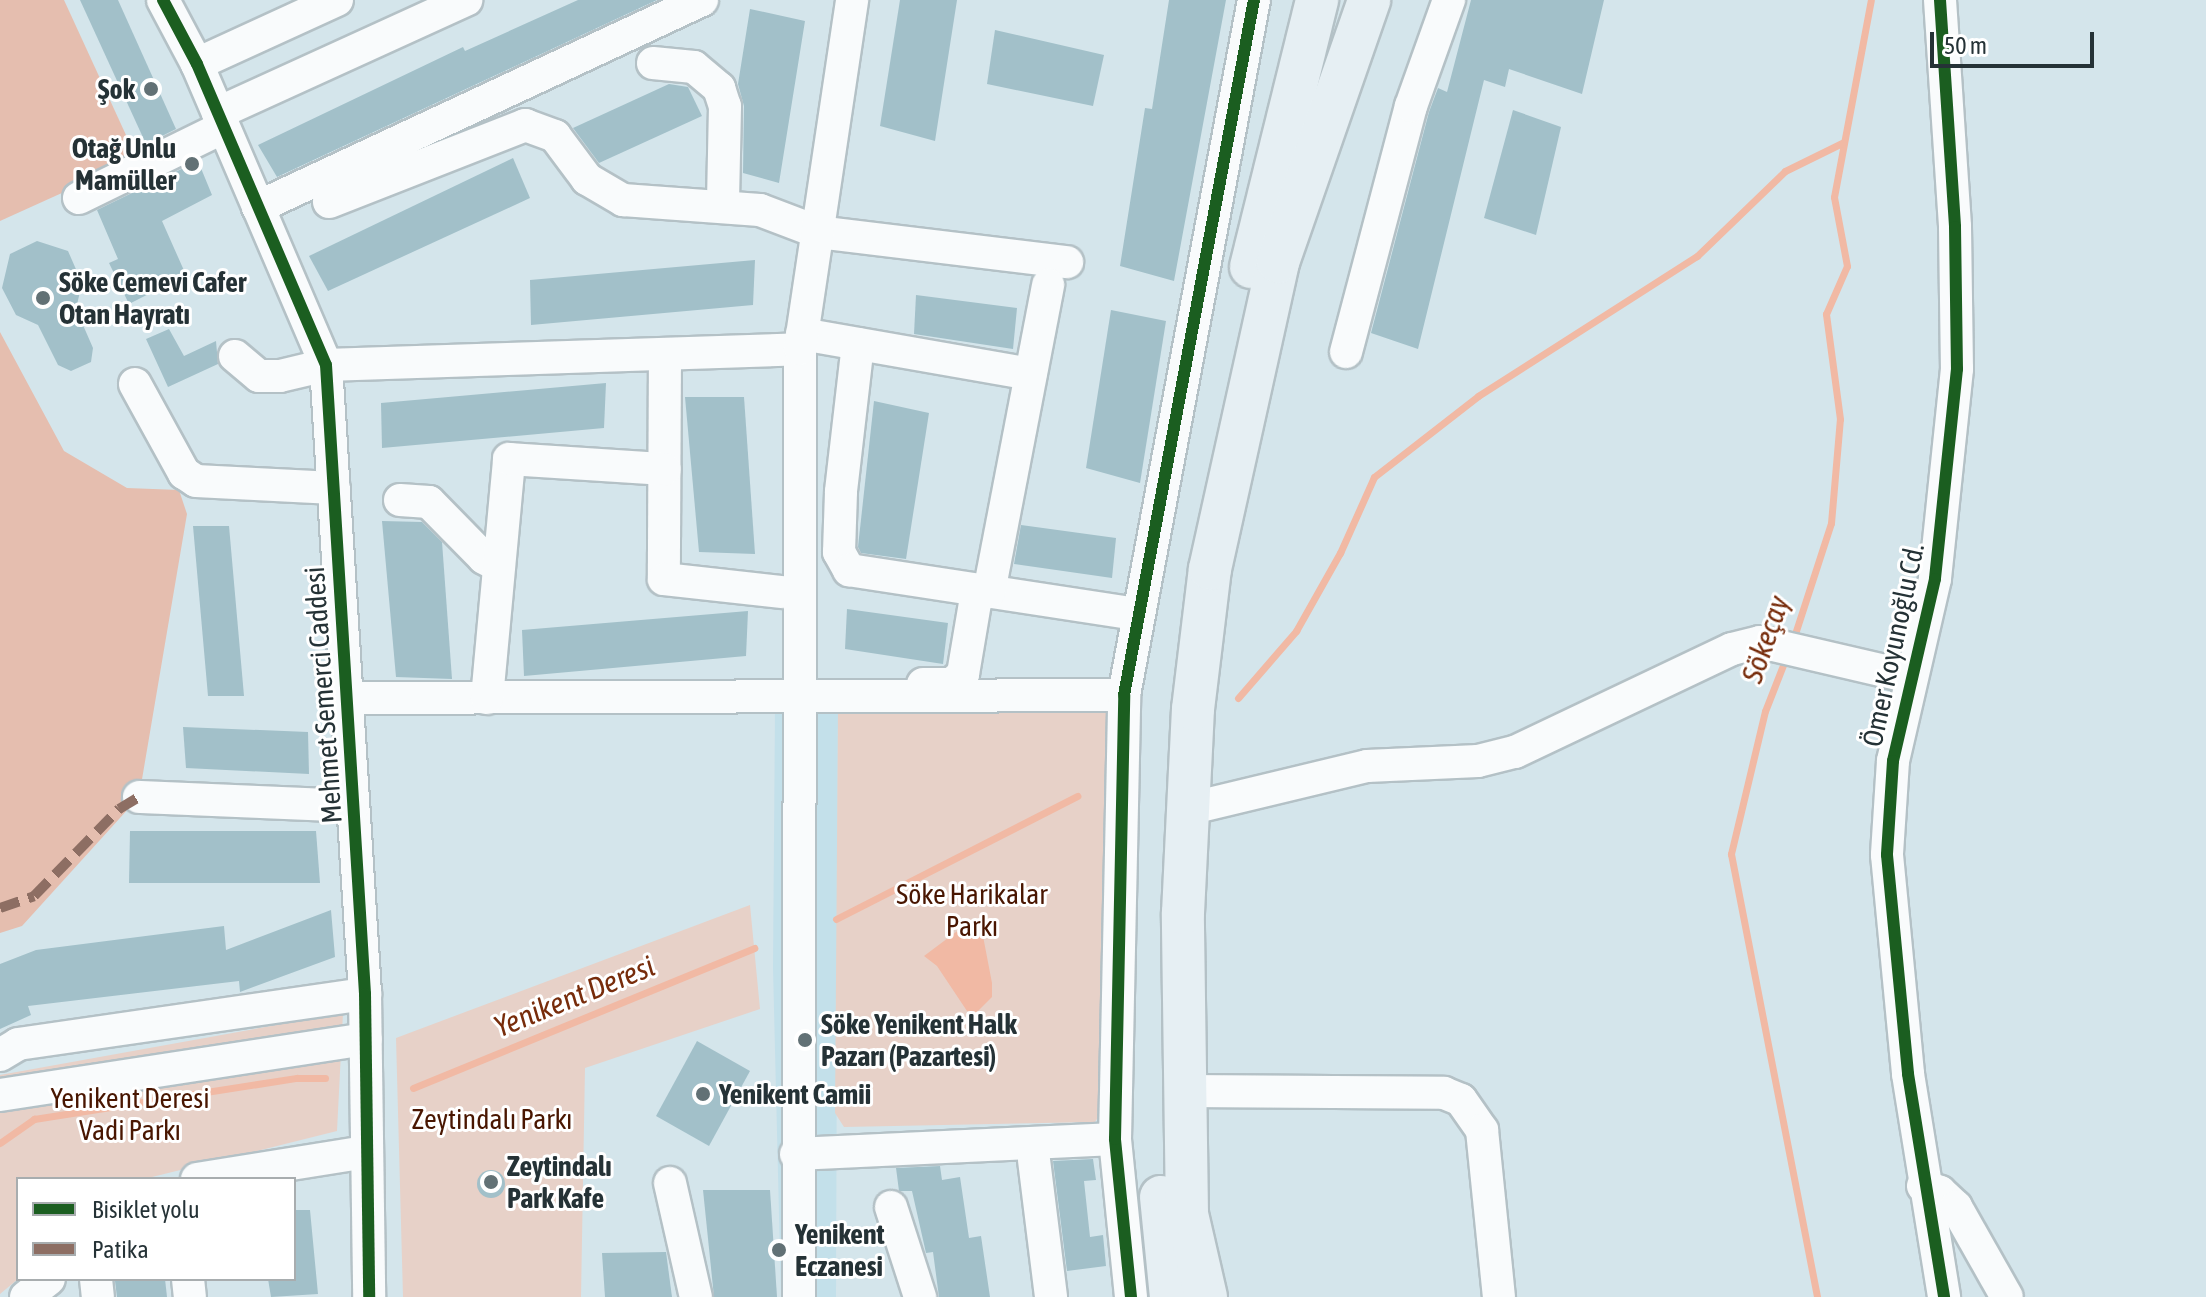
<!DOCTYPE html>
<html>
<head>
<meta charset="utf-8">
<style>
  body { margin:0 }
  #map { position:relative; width:2206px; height:1297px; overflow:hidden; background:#d4e5eb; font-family:"Asap Condensed",sans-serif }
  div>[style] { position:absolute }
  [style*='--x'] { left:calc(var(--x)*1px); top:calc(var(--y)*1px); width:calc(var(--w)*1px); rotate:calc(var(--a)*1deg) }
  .built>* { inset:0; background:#c3e0ea }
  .green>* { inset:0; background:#e7d1c8 }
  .forest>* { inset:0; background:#e5beaf }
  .water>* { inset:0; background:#f1b9a4 }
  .stream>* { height:7px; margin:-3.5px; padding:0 3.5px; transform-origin:3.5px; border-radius:3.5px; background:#f1b9a4 }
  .building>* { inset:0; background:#a2c0c9 }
  .round { border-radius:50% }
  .roads { filter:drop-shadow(2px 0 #b4c1c6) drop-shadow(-2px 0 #b4c1c6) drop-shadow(0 2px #b4c1c6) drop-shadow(0 -2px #b4c1c6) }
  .minor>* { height:32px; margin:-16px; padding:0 16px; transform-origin:16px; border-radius:16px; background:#f9fbfc }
  .major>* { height:42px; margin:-21px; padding:0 21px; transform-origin:21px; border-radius:21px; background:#e6eff3 }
  .quiet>* { height:10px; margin-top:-5px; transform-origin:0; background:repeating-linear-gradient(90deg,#8d6e63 0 20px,transparent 0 30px) }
  .cycleway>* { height:12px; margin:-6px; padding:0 6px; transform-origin:6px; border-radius:6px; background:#1b5e20 }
  .dots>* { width:22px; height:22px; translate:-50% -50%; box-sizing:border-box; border:4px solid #fff; border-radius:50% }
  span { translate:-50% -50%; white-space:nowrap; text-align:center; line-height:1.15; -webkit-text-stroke:6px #fff; paint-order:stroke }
  .poi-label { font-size:28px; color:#253236; font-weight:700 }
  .right { translate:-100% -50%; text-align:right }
  .left { translate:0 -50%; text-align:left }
  .street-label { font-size:28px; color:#253236 }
  .park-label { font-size:28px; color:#491601 }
  .water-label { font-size:30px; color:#772c0b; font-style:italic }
  .legend { position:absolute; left:16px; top:1177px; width:280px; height:104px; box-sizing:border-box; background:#fff; border:2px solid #a8adaf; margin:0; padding:10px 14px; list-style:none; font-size:24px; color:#253236 }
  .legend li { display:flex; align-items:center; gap:16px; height:40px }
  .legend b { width:40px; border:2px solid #a8adaf }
  .scale { position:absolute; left:1930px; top:32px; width:164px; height:36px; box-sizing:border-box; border:4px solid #253236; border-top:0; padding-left:10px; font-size:24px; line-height:28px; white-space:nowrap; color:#253236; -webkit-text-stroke:6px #fff; paint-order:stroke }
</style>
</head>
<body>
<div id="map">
  <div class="built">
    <div style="clip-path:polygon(838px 707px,836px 1297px,781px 1297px,773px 967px,775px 710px)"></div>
  </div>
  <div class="green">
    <div style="clip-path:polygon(838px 707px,1109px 707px,1106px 1105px,1095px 1122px,844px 1127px,835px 1113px)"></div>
    <div style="clip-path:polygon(750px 905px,760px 1009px,585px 1068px,581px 1297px,403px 1297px,396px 1038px)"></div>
    <div style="clip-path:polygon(343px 1013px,337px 1131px,144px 1179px,18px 1179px,18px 1279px,0 1294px,0 1075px)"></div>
  </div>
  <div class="forest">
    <div style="clip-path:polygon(0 0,64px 0,137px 159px,0 221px)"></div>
    <div style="clip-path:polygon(0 332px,64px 451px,127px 488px,179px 490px,187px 514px,139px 797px,22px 926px,0 933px)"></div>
  </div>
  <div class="water">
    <div style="clip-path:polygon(968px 923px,983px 936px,992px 983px,992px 997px,976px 1013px,967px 1011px,937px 966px,924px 956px)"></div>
  </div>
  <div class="stream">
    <div style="--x:1793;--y:640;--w:123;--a:-72"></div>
    <div style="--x:1831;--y:523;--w:104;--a:-85.1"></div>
    <div style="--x:1840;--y:419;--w:106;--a:-97.6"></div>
    <div style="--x:1826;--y:314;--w:52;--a:-66.4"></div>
    <div style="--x:1847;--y:266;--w:70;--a:-100.7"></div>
    <div style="--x:1834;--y:197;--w:200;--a:-79.4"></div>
    <div style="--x:1787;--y:655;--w:60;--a:111.4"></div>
    <div style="--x:1765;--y:711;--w:147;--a:103.4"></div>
    <div style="--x:1731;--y:854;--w:451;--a:79"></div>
    <div style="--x:1238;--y:698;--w:89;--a:-49.1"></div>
    <div style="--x:1296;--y:631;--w:90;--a:-60.6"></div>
    <div style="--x:1340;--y:553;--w:83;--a:-65.9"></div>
    <div style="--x:1374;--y:477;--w:132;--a:-37.9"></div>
    <div style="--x:1478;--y:396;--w:260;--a:-32.6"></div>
    <div style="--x:1697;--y:256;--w:122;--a:-44"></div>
    <div style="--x:1785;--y:171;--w:64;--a:-26.2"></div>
    <div style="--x:836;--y:919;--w:271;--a:-27"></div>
    <div style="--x:413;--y:1088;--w:369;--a:-22.3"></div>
    <div style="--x:0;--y:1143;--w:42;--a:-35.2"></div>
    <div style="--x:34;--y:1119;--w:266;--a:-8.9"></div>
    <div style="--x:297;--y:1078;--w:28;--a:0"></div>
  </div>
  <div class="building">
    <div style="clip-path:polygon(80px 0,118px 0,176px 129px,146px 144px)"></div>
    <div style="clip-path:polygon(578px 0,657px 0,277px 177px,258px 145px,463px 47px,465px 51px)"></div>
    <div style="clip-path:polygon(900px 0,957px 0,935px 141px,880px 126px)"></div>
    <div style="clip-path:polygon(1169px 0,1226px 0,1174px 281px,1120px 266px,1145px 108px,1152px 109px)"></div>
    <div style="clip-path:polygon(1471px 0,1604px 0,1582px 94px,1509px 69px,1505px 87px,1484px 80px,1418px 349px,1371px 333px,1429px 112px,1438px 88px,1447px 92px)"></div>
    <div style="clip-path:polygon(750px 9px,805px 21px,779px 183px,743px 173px,744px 106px,738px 84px)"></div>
    <div style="clip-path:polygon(995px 30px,1104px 55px,1093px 106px,987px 84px)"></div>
    <div style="clip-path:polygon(669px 84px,688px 87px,702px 116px,599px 163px,573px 128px)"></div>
    <div style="clip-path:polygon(1513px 110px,1561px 127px,1536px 235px,1484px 218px)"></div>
    <div style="clip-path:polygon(513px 158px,530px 198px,328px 291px,309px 256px)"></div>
    <div style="clip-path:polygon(198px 161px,212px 195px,162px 221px,186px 275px,129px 304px,109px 263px,118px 259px,97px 210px)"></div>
    <div style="clip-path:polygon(37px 241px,68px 251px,82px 283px,76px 309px,93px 348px,91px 362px,71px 371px,58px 365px,38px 325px,16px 315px,2px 288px,10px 254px)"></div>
    <div style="clip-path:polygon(755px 260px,753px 305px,531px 325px,530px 280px)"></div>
    <div style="clip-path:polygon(916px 295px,1017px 308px,1013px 349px,914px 334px)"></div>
    <div style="clip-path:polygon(1111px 310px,1166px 321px,1140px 483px,1086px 468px)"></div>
    <div style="clip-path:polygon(169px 329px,184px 356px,216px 341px,218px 364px,168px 387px,146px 339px)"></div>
    <div style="clip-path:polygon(606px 383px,604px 428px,382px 448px,381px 403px)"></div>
    <div style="clip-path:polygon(685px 397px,744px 397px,755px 554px,699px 552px)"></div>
    <div style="clip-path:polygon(874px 401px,929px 413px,906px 559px,861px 553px,858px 547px)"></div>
    <div style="clip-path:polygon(382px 521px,422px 522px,442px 542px,452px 679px,396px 677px)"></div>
    <div style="clip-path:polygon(1021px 525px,1116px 538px,1112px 578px,1014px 564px)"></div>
    <div style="clip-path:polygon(193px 526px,229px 526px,244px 696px,208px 696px)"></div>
    <div style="clip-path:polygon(847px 609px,948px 623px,943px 664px,845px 649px)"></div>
    <div style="clip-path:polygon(748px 611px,746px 656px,524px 676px,522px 630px)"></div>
    <div style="clip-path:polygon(183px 727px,308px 732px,309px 774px,186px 768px)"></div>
    <div style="clip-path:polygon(130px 831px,316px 831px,320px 883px,129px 883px)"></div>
    <div style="clip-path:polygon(331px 910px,335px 957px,240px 992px,239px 981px,28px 1006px,31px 1015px,0 1029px,0 964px,36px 950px,224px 926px,226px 950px)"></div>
    <div style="clip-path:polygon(697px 1041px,750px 1071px,709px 1146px,656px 1116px)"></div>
    <div style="clip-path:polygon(1093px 1159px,1096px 1180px,1084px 1181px,1090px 1237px,1103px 1235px,1106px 1266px,1067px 1271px,1053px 1161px)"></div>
    <div style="clip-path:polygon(940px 1166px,942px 1180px,960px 1177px,969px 1238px,981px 1236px,990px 1297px,939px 1297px,933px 1252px,926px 1253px,912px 1191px,899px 1191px,896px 1168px)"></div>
    <div class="round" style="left:477px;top:1170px;width:28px;height:28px"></div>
    <div style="clip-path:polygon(703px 1190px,770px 1190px,777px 1297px,714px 1297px)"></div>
    <div style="clip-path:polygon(294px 1210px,310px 1210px,318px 1294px,271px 1297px,268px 1279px,294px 1279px)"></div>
    <div style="clip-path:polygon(666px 1252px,672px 1297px,605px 1297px,602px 1253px)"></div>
    <div style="clip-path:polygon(165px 1279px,167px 1297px,117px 1297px,115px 1281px)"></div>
  </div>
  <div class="roads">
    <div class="minor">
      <div style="--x:163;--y:0;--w:72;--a:62"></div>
      <div style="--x:197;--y:64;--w:327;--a:66.8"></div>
      <div style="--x:326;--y:365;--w:630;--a:86.45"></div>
      <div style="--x:365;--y:994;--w:303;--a:89.2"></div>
      <div style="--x:1940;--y:0;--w:227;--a:86.2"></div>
      <div style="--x:1955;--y:227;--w:142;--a:89.2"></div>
      <div style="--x:1957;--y:369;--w:211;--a:96"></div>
      <div style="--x:1935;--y:579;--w:187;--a:103"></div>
      <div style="--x:1893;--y:761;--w:94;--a:93.7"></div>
      <div style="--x:1887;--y:855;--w:220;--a:84.5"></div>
      <div style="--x:1908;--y:1074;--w:226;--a:80.8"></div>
      <div style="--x:653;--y:63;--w:41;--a:5.6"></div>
      <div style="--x:694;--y:67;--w:33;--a:40"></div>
      <div style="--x:719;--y:88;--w:19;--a:72"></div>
      <div style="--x:725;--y:106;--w:99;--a:91.2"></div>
      <div style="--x:197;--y:64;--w:154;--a:-24.6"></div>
      <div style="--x:218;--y:113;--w:273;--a:-24.5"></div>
      <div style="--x:79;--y:198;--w:161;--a:-26.1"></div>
      <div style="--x:329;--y:202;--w:211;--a:-21.4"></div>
      <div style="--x:525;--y:125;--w:32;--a:20"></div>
      <div style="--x:555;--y:136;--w:54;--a:53.3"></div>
      <div style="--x:587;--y:179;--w:42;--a:30.3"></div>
      <div style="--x:623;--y:200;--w:137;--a:4.2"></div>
      <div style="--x:760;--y:210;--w:62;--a:20.8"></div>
      <div style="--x:818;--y:232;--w:251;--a:6.9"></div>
      <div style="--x:258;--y:207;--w:490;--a:-25"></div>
      <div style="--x:802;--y:334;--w:232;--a:9.9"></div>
      <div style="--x:858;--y:344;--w:149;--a:96.6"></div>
      <div style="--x:841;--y:492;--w:60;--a:91.9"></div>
      <div style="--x:839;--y:552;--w:21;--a:61"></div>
      <div style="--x:849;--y:570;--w:292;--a:8.7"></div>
      <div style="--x:1346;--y:352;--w:254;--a:-75.2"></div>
      <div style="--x:1411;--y:106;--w:113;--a:-70.3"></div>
      <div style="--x:665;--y:354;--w:225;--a:90.3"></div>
      <div style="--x:664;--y:579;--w:119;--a:6.3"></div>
      <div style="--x:235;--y:356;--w:31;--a:40"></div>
      <div style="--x:259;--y:376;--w:21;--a:0"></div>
      <div style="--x:280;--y:376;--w:47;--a:-13.4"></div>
      <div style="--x:326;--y:365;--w:474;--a:-1.9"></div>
      <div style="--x:135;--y:384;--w:102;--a:61.2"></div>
      <div style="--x:184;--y:473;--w:14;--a:34"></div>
      <div style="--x:196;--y:481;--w:138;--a:2.9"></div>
      <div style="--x:400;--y:500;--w:29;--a:4"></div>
      <div style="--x:429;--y:502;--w:78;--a:45.5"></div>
      <div style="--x:484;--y:558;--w:17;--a:28"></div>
      <div style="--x:989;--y:592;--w:313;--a:-79.1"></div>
      <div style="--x:923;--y:684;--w:29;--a:0"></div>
      <div style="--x:952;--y:684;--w:15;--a:-42"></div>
      <div style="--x:963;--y:674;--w:84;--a:-80.4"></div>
      <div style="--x:347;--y:698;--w:777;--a:-0.22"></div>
      <div style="--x:487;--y:698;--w:240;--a:-84.7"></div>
      <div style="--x:509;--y:459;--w:156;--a:3.7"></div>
      <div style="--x:139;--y:797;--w:214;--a:2.4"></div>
      <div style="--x:1188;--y:809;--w:184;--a:-13.5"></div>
      <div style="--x:1367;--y:766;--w:111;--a:-2.6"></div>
      <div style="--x:1478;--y:761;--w:38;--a:-14"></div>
      <div style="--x:1515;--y:752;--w:240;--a:-25.4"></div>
      <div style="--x:1732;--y:649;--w:29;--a:-14"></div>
      <div style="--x:1760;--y:642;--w:154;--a:13.1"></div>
      <div style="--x:0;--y:1055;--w:21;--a:-31"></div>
      <div style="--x:18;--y:1044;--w:351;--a:-8.2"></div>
      <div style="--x:1186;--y:1091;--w:258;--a:0.4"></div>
      <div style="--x:1444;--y:1093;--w:18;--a:22"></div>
      <div style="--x:1461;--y:1100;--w:37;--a:55"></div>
      <div style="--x:1482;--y:1130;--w:168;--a:84.2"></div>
      <div style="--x:0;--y:1095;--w:370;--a:-8.7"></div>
      <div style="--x:796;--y:1154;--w:319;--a:-2.7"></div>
      <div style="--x:1034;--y:1160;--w:138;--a:82.9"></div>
      <div style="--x:197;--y:1179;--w:170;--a:-9.1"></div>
      <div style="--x:670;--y:1183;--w:117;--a:77.2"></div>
      <div style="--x:1923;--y:1186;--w:18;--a:19"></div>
      <div style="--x:1940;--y:1192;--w:22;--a:43"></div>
      <div style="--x:1956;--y:1207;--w:103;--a:60.5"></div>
      <div style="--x:891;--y:1207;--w:95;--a:72.1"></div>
      <div style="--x:96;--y:1279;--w:18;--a:84"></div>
      <div style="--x:188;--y:1279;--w:18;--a:84"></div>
      <div style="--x:26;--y:1297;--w:29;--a:-38"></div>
      <div style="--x:799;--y:1297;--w:948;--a:-89.94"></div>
      <div style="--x:800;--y:349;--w:353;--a:-81.5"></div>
      <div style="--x:1131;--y:1297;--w:159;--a:-95.8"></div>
      <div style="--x:1115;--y:1139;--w:444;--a:-88.8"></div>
      <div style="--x:1124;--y:695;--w:707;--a:-79.41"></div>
    </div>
    <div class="major">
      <div style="--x:1251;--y:267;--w:275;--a:-76.1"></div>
      <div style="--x:1161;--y:1197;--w:100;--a:84.3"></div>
      <div style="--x:1206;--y:1297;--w:85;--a:-102.9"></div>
      <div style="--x:1187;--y:1214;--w:301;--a:-90.8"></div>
      <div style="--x:1183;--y:913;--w:204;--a:-87.2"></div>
      <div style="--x:1193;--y:709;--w:141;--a:-83.1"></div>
      <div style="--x:1210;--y:569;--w:314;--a:-77.5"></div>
      <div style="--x:1278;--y:262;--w:277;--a:-70.8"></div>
    </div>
  </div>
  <div class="quiet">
    <div style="--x:0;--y:908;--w:36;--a:-19"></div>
    <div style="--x:34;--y:896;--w:122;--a:-45.7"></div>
    <div style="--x:119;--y:809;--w:23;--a:-31"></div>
  </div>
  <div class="cycleway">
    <div style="--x:163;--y:0;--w:72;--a:62"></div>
    <div style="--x:197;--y:64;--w:327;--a:66.8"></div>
    <div style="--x:326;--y:365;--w:630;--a:86.45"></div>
    <div style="--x:365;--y:994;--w:303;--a:89.2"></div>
    <div style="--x:1940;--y:0;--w:227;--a:86.2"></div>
    <div style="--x:1955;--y:227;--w:142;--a:89.2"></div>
    <div style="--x:1957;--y:369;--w:211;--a:96"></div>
    <div style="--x:1935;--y:579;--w:187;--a:103"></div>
    <div style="--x:1893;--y:761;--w:94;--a:93.7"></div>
    <div style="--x:1887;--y:855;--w:220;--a:84.5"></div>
    <div style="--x:1908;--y:1074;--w:226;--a:80.8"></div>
    <div style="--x:1131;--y:1297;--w:159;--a:-95.8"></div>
    <div style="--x:1115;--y:1139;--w:444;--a:-88.8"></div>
    <div style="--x:1124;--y:695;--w:707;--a:-79.41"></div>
  </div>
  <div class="dots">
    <div style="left:151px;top:89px;background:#627175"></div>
    <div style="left:192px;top:164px;background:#627175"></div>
    <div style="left:43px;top:298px;background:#627175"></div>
    <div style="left:805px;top:1040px;background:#627175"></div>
    <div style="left:703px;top:1094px;background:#627175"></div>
    <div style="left:491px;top:1182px;background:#627175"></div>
    <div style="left:779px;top:1250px;background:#627175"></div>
  </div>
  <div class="poi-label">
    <span class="right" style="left:135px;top:89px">Şok</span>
    <span class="right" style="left:176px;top:164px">Otağ Unlu<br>Mamüller</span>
    <span class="left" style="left:59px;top:298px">Söke Cemevi Cafer<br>Otan Hayratı</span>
    <span class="left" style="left:821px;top:1040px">Söke Yenikent Halk<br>Pazarı (Pazartesi)</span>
    <span class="left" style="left:719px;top:1094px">Yenikent Camii</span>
    <span class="left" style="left:507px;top:1182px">Zeytindalı<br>Park Kafe</span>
    <span class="left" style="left:795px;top:1250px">Yenikent<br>Eczanesi</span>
  </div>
  <div class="street-label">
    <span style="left:1893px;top:645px;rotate:-78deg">Ömer Koyunoğlu Cd.</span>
    <span style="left:323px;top:695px;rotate:-94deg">Mehmet Semerci Caddesi</span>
  </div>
  <div class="park-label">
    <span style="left:972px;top:910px">Söke Harikalar<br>Parkı</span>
    <span style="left:130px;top:1114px">Yenikent Deresi<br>Vadi Parkı</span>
    <span style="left:492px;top:1119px">Zeytindalı Parkı</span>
  </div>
  <div class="water-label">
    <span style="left:1765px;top:639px;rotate:-71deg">Sökeçay</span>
    <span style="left:574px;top:996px;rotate:-22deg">Yenikent Deresi</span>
  </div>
  <ul class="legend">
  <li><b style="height:10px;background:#1b5e20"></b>Bisiklet yolu</li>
  <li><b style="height:10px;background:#8d6e63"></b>Patika</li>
  </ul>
  <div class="scale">50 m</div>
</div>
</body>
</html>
